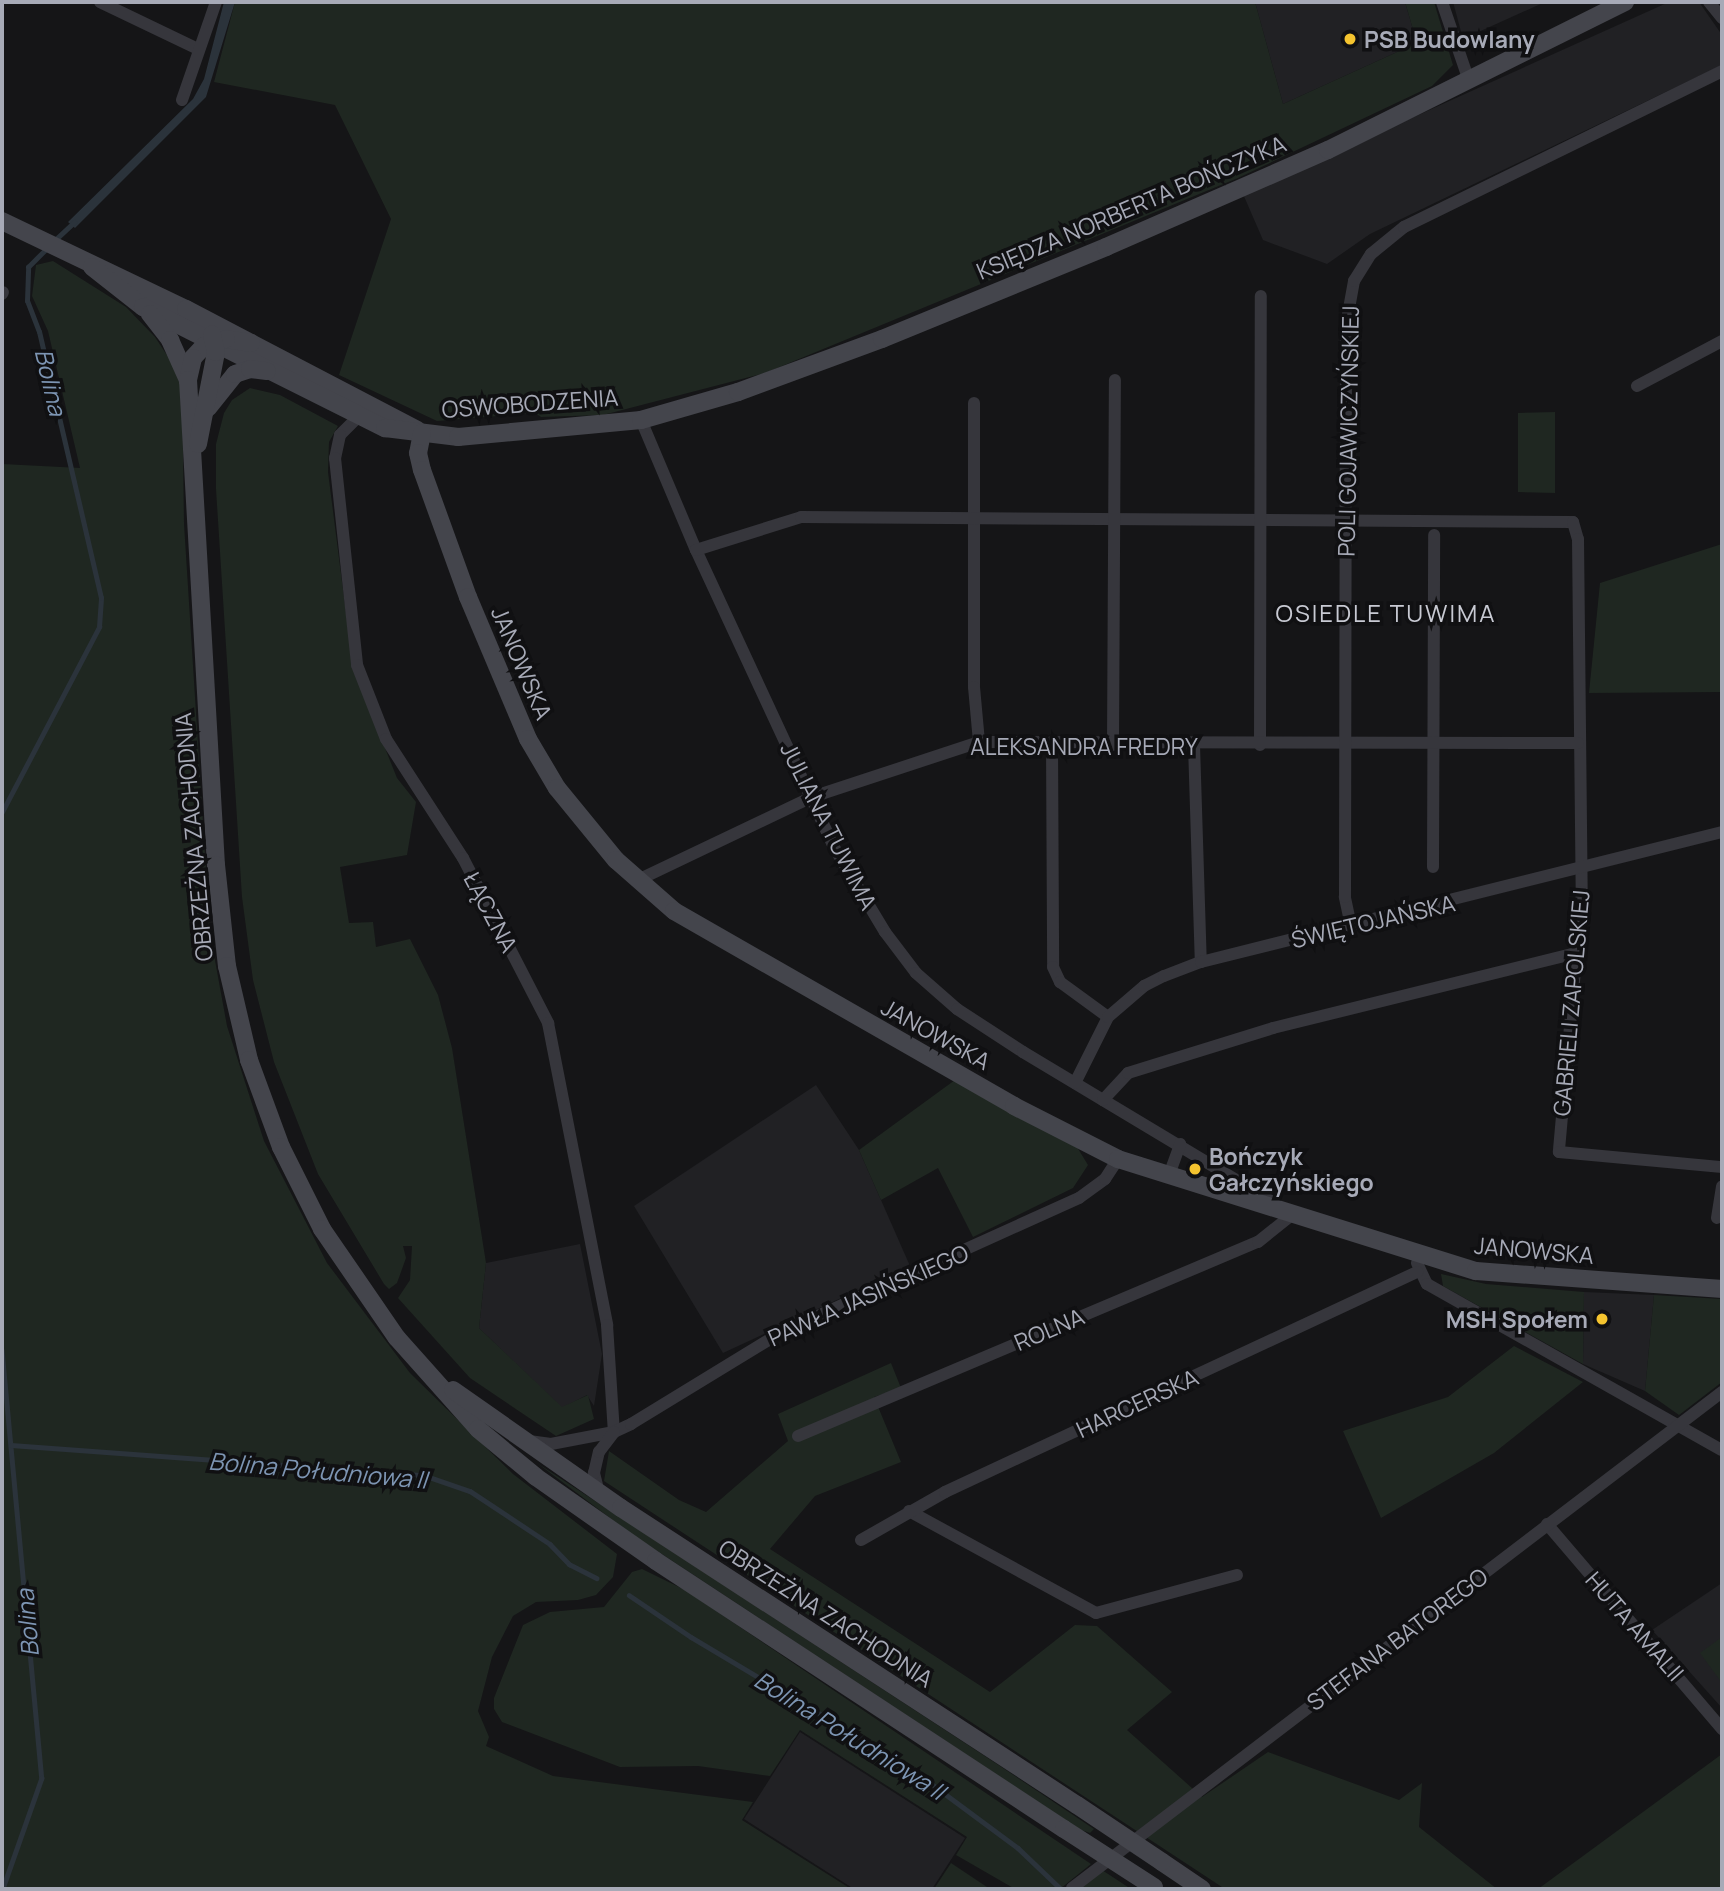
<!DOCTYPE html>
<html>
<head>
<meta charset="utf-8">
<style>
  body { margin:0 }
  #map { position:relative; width:1724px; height:1891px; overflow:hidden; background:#151517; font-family:Manrope,sans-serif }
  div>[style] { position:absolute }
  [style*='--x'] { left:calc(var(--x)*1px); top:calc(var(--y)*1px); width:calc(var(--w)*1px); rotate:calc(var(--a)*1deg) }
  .built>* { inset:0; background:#212124 }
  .green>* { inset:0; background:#1f2721 }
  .water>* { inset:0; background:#2b333b }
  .stream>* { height:4.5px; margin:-2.25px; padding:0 2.25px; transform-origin:2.25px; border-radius:2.25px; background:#2b333b }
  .street>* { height:12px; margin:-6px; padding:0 6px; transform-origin:6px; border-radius:6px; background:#36363c }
  .secondary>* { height:18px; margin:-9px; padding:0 9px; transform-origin:9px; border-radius:9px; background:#44454c }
  .secondary-bridge>* { height:18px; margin:-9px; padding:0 9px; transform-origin:9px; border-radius:9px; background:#44454c }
  .dots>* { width:19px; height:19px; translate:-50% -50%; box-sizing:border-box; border:4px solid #101012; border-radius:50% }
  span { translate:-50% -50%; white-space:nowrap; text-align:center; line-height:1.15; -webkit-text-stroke:7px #101012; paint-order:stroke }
  .poi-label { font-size:23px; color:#a7aab7; font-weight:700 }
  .left { translate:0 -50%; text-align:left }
  .right { translate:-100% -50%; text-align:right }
  .street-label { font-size:23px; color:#a7aab7 }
  .water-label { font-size:24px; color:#7d95b3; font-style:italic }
  .neighbourhood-label { font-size:24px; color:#c8cad3; letter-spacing:2px }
  .frame { position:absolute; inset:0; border:4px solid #a7aab7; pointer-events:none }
</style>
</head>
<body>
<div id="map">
  <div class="built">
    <div style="clip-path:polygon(1255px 2px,1405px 2px,1417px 43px,1283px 104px)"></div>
    <div style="clip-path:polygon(1453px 2px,1545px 2px,1463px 39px)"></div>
    <div style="clip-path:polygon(1669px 2px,1699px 2px,1722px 35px,1722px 65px,1370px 234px,1327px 264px,1263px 240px,1243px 194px)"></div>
    <div style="clip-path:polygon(816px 1085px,859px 1150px,910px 1266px,723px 1353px,634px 1206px)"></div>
    <div style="clip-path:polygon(580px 1244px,602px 1354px,594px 1406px,587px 1395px,562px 1408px,479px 1328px,486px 1263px)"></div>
    <div style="clip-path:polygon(1584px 1292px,1654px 1295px,1645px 1391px,1583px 1364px)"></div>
    <div style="clip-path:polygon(1722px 1583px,1722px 1708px,1652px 1630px)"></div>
    <div style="clip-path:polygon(800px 1732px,965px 1838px,932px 1889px,854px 1889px,744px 1819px)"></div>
  </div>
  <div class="green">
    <div style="clip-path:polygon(235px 2px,1255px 2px,1283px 104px,1417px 43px,1405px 2px,1434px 2px,1453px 65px,1432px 86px,1238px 178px,765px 373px,603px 415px,541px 417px,535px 413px,437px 421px,339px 375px,391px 219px,335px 105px,214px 82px)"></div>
    <div style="clip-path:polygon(53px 261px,126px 307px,155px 337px,182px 378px,184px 524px,210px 933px,227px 1026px,264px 1141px,327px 1263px,410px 1373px,513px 1474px,617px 1554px,613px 1577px,596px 1595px,578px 1600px,536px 1602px,513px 1616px,492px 1657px,478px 1711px,489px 1737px,486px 1746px,553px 1776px,753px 1802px,742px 1820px,851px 1889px,2px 1889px,2px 464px,80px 468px,48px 331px,32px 296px,36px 265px)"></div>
    <div style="clip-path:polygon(250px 388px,280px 395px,338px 426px,329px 442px,328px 472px,353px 668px,397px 778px,416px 802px,407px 855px,340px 867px,349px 923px,373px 922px,376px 947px,410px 939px,438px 995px,452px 1048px,486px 1263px,479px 1328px,562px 1407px,588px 1395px,594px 1419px,556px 1436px,470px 1378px,398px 1298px,410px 1280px,412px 1246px,403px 1246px,406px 1258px,397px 1283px,389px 1289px,384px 1284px,318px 1174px,274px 1062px,253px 980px,242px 897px,216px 489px,216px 444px,224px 413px,232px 400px)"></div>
    <div style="clip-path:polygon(1555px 412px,1555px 493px,1518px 492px,1518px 413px)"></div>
    <div style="clip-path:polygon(1722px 544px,1722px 692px,1589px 693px,1600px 583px)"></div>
    <div style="clip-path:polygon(955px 1080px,1077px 1147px,1088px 1165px,1073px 1188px,973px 1237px,938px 1168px,881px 1200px,859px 1150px)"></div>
    <div style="clip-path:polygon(1441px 1274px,1486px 1284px,1584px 1292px,1583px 1364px,1443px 1286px)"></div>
    <div style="clip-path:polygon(1654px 1295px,1722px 1299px,1722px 1382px,1679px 1415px,1645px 1391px)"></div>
    <div style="clip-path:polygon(1514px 1346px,1583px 1382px,1494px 1453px,1381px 1518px,1343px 1431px,1448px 1397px)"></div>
    <div style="clip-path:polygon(891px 1363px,901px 1388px,874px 1397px,901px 1462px,815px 1496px,770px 1549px,990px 1692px,1075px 1625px,1097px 1626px,1172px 1692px,1127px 1730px,1202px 1797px,1268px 1752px,1399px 1800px,1422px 1783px,1419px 1827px,1497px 1889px,1225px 1889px,604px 1481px,609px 1451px,679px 1500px,706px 1512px,788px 1441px,778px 1414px)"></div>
    <div style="clip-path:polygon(537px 1463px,1000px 1766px,1094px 1829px,1090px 1833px,1081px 1830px,630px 1533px)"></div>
    <div style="clip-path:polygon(642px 1569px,685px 1590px,1091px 1864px,1060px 1889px,1015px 1889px,956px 1855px,967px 1837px,800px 1730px,770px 1776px,698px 1766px,620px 1767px,502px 1722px,494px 1709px,494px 1698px,523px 1625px,550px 1612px,604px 1607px,632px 1572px)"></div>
    <div style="clip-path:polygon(1722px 1637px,1722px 1683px,1700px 1653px)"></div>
    <div style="clip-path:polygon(1722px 1754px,1722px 1889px,1538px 1889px)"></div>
    <div style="clip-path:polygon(951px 1863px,990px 1889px,934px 1889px)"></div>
    <div style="clip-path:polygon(1102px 1870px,1131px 1889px,1078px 1889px)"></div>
  </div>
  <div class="water">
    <div style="clip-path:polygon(224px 2px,235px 2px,206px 97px,75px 228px,68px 222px,193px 99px,204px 79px)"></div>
  </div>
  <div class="stream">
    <div style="--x:55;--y:240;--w:26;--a:-43"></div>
    <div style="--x:2;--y:812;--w:209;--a:-62.3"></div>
    <div style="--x:99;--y:627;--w:29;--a:-86"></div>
    <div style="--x:101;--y:598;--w:273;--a:-103.1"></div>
    <div style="--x:39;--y:332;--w:33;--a:-111"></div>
    <div style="--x:27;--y:301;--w:34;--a:-88"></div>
    <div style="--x:28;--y:267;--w:25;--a:-45"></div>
    <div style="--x:2;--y:1350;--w:430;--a:84.7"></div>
    <div style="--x:42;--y:1778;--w:118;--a:109.4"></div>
    <div style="--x:11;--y:1445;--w:413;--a:4.2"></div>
    <div style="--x:423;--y:1475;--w:50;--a:18.8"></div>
    <div style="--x:470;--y:1491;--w:96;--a:33.5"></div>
    <div style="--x:550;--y:1544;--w:28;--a:46"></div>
    <div style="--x:569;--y:1564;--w:31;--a:27"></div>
    <div style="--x:629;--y:1595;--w:75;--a:34.1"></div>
    <div style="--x:691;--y:1637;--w:250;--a:30.8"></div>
    <div style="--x:906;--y:1765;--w:139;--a:36.5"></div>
    <div style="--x:1018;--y:1848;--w:59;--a:43.6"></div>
  </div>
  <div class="street">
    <div style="--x:100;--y:2;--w:106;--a:25.6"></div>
    <div style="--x:1442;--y:2;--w:83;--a:71.1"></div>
    <div style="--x:1709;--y:2;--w:21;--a:51"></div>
    <div style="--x:182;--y:100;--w:104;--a:-70.9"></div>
    <div style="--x:2;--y:294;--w:2;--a:-63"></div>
    <div style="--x:1637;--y:386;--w:96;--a:-27.9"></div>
    <div style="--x:974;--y:403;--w:284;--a:90"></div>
    <div style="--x:974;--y:687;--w:55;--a:84.8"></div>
    <div style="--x:359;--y:416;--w:27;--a:135"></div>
    <div style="--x:340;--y:435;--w:24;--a:102"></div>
    <div style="--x:335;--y:458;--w:208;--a:83.9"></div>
    <div style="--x:357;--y:665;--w:79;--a:68.6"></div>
    <div style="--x:386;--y:739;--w:142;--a:57.1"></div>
    <div style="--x:463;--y:858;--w:186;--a:62.7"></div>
    <div style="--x:548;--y:1023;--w:308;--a:78.9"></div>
    <div style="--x:607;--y:1325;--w:107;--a:86.3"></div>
    <div style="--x:641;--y:420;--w:141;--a:67.1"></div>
    <div style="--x:696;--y:550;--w:330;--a:65.1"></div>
    <div style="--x:835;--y:849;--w:97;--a:58.9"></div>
    <div style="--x:885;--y:932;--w:51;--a:52.9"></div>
    <div style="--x:916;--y:973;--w:55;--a:41.3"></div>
    <div style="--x:957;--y:1009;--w:79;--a:33.1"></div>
    <div style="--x:1023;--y:1052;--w:292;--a:31"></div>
    <div style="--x:696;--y:550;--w:110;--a:-17.4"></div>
    <div style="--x:801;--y:517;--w:772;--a:0.37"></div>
    <div style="--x:1573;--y:522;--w:18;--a:74"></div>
    <div style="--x:1578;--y:539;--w:353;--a:89.4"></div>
    <div style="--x:1582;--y:892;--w:261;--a:95.1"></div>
    <div style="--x:1559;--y:1152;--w:164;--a:5.3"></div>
    <div style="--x:1052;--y:744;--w:223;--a:89.7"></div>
    <div style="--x:1053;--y:967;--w:17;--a:65"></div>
    <div style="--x:1060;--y:982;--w:59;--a:36.1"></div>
    <div style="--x:1113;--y:745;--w:365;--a:-89.7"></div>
    <div style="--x:1194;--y:745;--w:217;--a:88.2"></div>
    <div style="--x:1260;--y:745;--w:449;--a:-89.9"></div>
    <div style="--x:1433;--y:867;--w:332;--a:-89.8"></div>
    <div style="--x:638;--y:880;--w:193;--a:-25.5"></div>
    <div style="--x:812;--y:797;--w:176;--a:-18.2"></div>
    <div style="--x:979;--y:742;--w:599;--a:0.1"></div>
    <div style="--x:1351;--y:926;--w:30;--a:-102"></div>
    <div style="--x:1345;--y:897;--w:572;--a:-89.9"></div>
    <div style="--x:1346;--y:325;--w:45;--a:-79.7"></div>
    <div style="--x:1354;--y:281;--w:32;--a:-58"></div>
    <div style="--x:1371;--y:254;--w:43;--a:-39.3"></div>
    <div style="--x:1404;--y:227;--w:354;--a:-26.1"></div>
    <div style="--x:1075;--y:1083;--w:74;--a:-63.4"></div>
    <div style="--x:1108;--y:1017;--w:48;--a:-40.7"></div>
    <div style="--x:1144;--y:986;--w:22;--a:-27"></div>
    <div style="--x:1164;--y:976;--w:40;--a:-21"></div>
    <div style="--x:1201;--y:962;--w:537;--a:-14.01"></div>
    <div style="--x:1103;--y:1100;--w:37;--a:-47"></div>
    <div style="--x:1128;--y:1073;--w:152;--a:-17.2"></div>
    <div style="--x:1273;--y:1028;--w:315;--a:-13.9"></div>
    <div style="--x:1169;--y:1175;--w:33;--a:-70"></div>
    <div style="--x:1717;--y:1218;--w:32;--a:-81"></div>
    <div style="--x:1417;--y:1263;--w:23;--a:65"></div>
    <div style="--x:1427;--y:1284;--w:338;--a:29.4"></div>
    <div style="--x:798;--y:1436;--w:499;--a:-22.9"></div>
    <div style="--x:1258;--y:1242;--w:45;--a:-38.7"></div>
    <div style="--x:529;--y:1441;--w:22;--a:8"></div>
    <div style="--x:551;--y:1444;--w:64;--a:-10.8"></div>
    <div style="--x:614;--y:1432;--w:19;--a:-25"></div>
    <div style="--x:631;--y:1424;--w:175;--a:-31.4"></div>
    <div style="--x:780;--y:1333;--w:328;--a:-24.3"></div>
    <div style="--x:1079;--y:1198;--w:32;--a:-36"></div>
    <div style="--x:1105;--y:1179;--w:24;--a:-57"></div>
    <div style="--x:599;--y:1493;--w:21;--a:-104"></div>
    <div style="--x:594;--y:1473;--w:22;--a:-77"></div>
    <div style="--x:599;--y:1452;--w:25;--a:-53"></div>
    <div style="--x:909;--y:1511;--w:213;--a:28.6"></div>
    <div style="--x:1096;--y:1613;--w:146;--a:-15.1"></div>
    <div style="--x:1547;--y:1524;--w:270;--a:49.5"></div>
    <div style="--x:861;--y:1540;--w:97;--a:-29.7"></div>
    <div style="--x:945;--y:1492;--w:521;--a:-24.99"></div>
    <div style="--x:1072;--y:1888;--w:818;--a:-37.35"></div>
  </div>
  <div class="secondary">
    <div style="--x:2;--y:221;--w:204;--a:25.6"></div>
    <div style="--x:186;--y:309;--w:261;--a:27.6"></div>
    <div style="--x:92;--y:267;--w:65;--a:38.1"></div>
    <div style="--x:143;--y:307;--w:271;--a:26.6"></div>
    <div style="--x:385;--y:428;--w:74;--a:7"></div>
    <div style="--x:458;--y:437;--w:184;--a:-5.3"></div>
    <div style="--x:641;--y:420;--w:101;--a:-16.1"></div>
    <div style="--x:738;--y:392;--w:153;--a:-20.2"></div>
    <div style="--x:882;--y:339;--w:242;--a:-22.3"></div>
    <div style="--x:1106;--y:247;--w:242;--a:-23.6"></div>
    <div style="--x:1328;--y:150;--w:332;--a:-26.5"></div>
    <div style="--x:150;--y:314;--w:33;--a:52"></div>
    <div style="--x:170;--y:340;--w:44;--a:65.8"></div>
    <div style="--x:251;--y:343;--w:25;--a:-171"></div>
    <div style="--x:226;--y:339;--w:23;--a:162"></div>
    <div style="--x:204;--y:346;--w:16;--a:133"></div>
    <div style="--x:193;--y:358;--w:23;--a:103"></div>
    <div style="--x:188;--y:380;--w:486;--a:86.7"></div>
    <div style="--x:216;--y:865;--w:102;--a:83.8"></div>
    <div style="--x:227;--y:966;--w:97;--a:76.8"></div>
    <div style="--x:249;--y:1060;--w:93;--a:69.8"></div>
    <div style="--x:281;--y:1147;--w:92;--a:63.4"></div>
    <div style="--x:322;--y:1229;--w:132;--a:55.5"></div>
    <div style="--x:397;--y:1338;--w:122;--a:48.3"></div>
    <div style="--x:478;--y:1429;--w:75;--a:39.6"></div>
    <div style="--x:536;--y:1477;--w:146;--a:35"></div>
    <div style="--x:656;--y:1561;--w:488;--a:33.3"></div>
    <div style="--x:208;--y:408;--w:43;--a:-51.5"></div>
    <div style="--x:235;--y:374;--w:16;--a:-18"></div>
    <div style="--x:250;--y:369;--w:17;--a:7"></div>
    <div style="--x:422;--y:433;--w:20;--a:101"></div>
    <div style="--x:418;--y:453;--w:17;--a:77"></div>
    <div style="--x:422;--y:470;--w:135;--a:70.1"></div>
    <div style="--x:468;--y:597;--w:154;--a:67.1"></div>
    <div style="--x:528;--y:739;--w:57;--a:59.4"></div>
    <div style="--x:557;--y:788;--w:93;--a:50.7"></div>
    <div style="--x:616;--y:860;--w:77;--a:41.3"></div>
    <div style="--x:674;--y:911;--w:392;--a:29.8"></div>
    <div style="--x:1014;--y:1106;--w:117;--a:27"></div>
    <div style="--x:1118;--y:1159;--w:375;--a:17.4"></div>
    <div style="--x:1476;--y:1271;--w:247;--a:4.2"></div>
    <div style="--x:198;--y:444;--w:94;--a:-78.9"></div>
    <div style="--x:216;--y:352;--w:18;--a:-103"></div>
    <div style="--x:453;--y:1390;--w:205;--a:35.1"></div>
    <div style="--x:621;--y:1508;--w:544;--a:33.08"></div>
    <div style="--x:1162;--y:1862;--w:48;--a:34"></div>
  </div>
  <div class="secondary-bridge">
    <div style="--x:1077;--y:1805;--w:102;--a:33.8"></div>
    <div style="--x:1064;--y:1829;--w:107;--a:32.8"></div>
  </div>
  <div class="dots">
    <div style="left:1350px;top:39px;background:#f5c42f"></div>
    <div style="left:1195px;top:1169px;background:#f5c42f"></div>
    <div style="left:1602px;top:1319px;background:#f5c42f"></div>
  </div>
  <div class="poi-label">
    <span class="left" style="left:1364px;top:39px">PSB Budowlany</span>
    <span class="left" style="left:1209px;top:1169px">Bończyk<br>Gałczyńskiego</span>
    <span class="right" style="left:1588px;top:1319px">MSH Społem</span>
  </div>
  <div class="street-label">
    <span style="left:1131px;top:207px;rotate:-23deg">KSIĘDZA NORBERTA BOŃCZYKA</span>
    <span style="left:530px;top:403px;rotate:-4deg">OSWOBODZENIA</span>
    <span style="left:1348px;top:431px;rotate:-89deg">POLI GOJAWICZYŃSKIEJ</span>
    <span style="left:522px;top:663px;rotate:67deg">JANOWSKA</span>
    <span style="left:1084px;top:746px">ALEKSANDRA FREDRY</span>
    <span style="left:829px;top:826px;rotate:63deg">JULIANA TUWIMA</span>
    <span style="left:193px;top:837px;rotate:-95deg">OBRZEŻNA ZACHODNIA</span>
    <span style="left:491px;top:912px;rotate:62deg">ŁĄCZNA</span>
    <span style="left:1373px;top:921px;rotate:-13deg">ŚWIĘTOJAŃSKA</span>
    <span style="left:1571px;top:1003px;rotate:-85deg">GABRIELI ZAPOLSKIEJ</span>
    <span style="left:936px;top:1034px;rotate:29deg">JANOWSKA</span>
    <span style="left:1534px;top:1250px;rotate:5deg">JANOWSKA</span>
    <span style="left:868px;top:1295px;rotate:-24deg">PAWŁA JASIŃSKIEGO</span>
    <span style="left:1049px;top:1329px;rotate:-23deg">ROLNA</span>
    <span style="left:1137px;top:1403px;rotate:-25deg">HARCERSKA</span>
    <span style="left:826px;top:1613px;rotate:33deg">OBRZEŻNA ZACHODNIA</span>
    <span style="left:1635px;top:1626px;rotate:49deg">HUTA AMALII</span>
    <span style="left:1397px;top:1639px;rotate:-37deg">STEFANA BATOREGO</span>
  </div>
  <div class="water-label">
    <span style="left:51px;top:382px;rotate:77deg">Bolina</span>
    <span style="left:318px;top:1470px;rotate:5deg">Bolina Południowa II</span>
    <span style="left:27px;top:1623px;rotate:-95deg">Bolina</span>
    <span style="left:850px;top:1735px;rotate:32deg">Bolina Południowa II</span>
  </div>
  <div class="neighbourhood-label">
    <span style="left:1386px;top:613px">OSIEDLE TUWIMA</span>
  </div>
  <div class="frame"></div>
</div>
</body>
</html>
